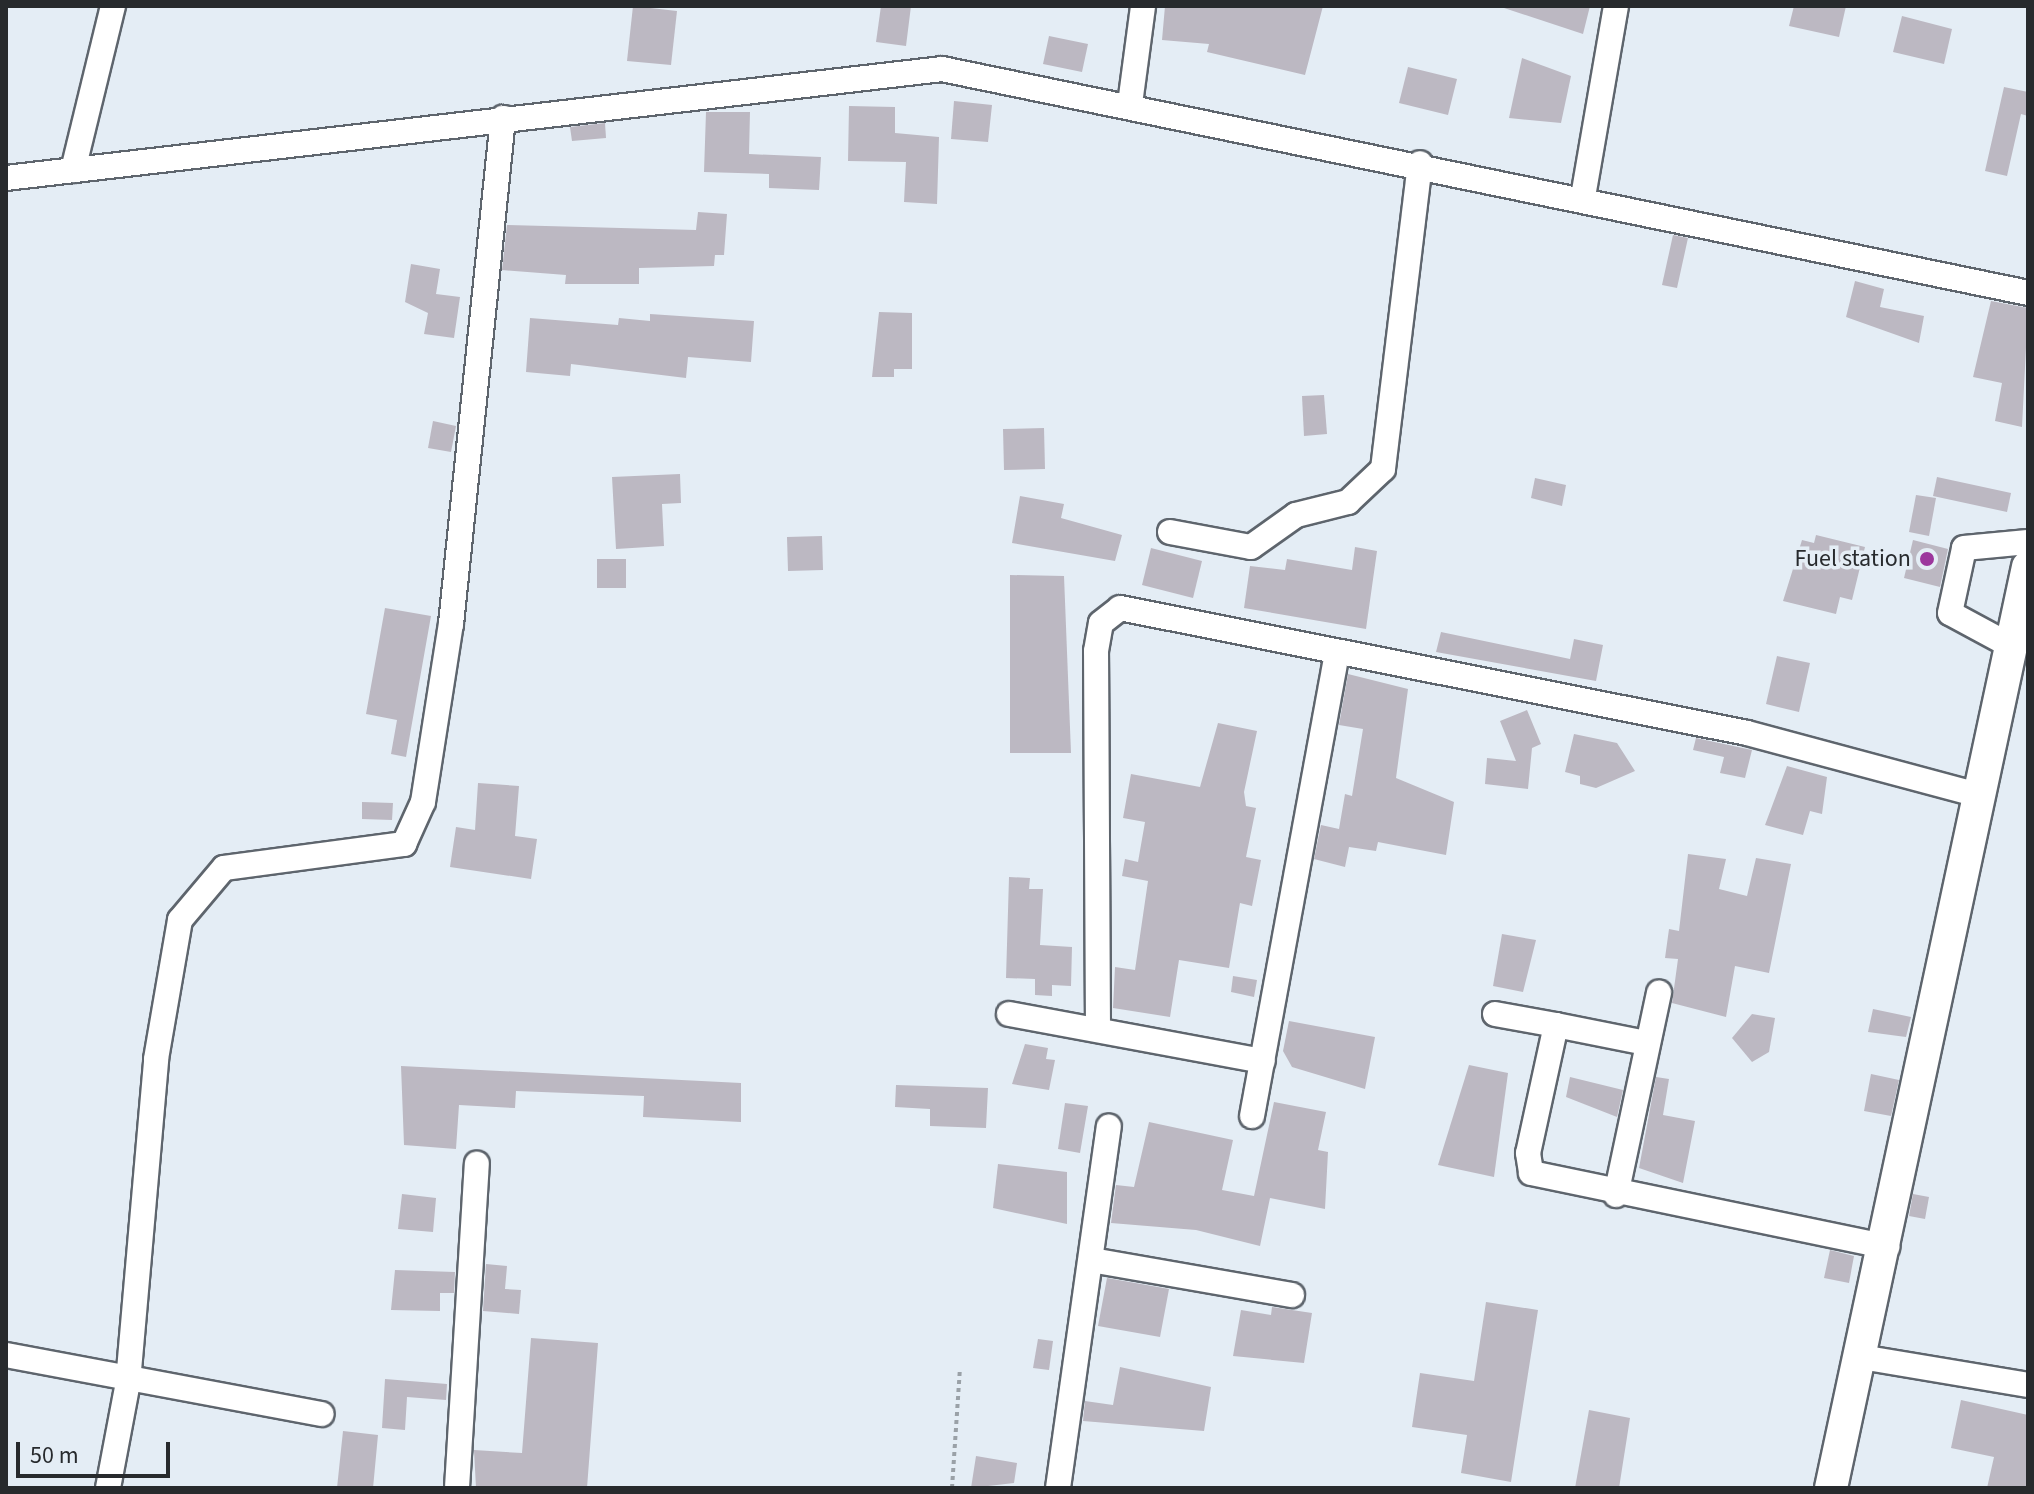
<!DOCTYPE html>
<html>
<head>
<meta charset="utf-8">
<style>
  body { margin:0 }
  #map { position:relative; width:2034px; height:1494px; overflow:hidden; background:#e4edf5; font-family:"Source Sans 3",sans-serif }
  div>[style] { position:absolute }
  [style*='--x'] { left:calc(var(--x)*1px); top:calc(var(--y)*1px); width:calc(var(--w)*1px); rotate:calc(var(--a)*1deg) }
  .building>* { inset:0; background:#bcb8c2 }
  .path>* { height:4px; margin-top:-2px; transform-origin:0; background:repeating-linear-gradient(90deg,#9aa1a7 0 4px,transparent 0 8px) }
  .roads { filter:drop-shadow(2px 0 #5e656d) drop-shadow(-2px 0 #5e656d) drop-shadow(0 2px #5e656d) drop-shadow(0 -2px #5e656d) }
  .minor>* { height:24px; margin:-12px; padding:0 12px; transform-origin:12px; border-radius:12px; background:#fff }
  .major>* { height:32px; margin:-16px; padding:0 16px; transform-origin:16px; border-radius:16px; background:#fff }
  .dots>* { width:22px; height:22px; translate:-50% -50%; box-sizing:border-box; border:4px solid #e4edf5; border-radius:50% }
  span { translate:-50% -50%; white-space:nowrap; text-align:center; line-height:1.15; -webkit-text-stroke:7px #e4edf5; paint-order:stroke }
  .poi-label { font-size:24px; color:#272a2d }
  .right { translate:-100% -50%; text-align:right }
  .frame { position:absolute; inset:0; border:8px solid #272a2d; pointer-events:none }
  .scale { position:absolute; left:16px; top:1442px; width:154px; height:36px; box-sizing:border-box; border:4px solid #272a2d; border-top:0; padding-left:10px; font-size:24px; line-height:28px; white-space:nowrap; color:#272a2d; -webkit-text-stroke:6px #e4edf5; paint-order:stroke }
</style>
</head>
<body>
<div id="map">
  <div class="building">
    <div style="clip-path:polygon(633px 6px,677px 11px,671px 65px,627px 61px)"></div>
    <div style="clip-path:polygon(881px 6px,911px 6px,906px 46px,876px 42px)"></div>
    <div style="clip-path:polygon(1165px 6px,1323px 6px,1305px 75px,1207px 52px,1209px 44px,1162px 40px)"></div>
    <div style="clip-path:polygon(1498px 6px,1590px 6px,1583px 34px)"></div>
    <div style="clip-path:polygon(1794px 6px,1846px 6px,1839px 37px,1789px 26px)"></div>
    <div style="clip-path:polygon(1902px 16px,1952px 29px,1944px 64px,1893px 52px)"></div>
    <div style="clip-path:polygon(1049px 36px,1088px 44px,1082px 72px,1043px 64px)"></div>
    <div style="clip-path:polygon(1522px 58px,1571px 76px,1561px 123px,1509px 118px)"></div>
    <div style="clip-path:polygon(1408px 67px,1457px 79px,1448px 115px,1399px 103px)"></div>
    <div style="clip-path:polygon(2004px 87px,2028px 92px,2028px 116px,2021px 114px,2007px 176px,1985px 171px)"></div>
    <div style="clip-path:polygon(954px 101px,992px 105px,988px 142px,951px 139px)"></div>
    <div style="clip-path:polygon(849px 106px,895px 107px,895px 133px,939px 137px,937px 204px,904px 202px,906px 162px,848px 161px)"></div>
    <div style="clip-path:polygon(706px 112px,750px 112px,749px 154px,821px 157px,819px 190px,769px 188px,769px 174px,704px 172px)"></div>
    <div style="clip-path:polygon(605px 123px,606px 138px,572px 141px,570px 127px)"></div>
    <div style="clip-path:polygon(698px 212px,727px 214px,724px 255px,715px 255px,714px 266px,639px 268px,639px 284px,565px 284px,566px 275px,502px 270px,507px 225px,696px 230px)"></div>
    <div style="clip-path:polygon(1673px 235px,1688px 238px,1677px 288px,1662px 285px)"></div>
    <div style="clip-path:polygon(411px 264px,440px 269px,436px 294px,460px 297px,454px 338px,424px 334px,428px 313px,405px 302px)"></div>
    <div style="clip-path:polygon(1855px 281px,1884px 289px,1880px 307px,1924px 316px,1919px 343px,1846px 317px)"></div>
    <div style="clip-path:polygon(1991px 301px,2028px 308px,2022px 427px,1995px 421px,2002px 383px,1973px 377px)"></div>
    <div style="clip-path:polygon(879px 312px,912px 313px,912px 369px,894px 369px,894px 377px,872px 377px)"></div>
    <div style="clip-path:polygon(650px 314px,754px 321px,751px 362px,688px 357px,686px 378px,571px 364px,570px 376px,526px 372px,530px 318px,618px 325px,619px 318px,650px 321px)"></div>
    <div style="clip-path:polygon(1324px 395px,1327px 434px,1304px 436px,1302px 396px)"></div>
    <div style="clip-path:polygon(433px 421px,456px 426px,451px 452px,428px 448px)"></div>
    <div style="clip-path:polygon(1044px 428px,1045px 469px,1004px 470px,1003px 429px)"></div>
    <div style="clip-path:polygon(680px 474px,681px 503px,662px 504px,664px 546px,616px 549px,612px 477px)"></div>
    <div style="clip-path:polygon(1937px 477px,2011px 493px,2007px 512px,1933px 496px)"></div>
    <div style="clip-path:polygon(1535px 478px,1566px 485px,1562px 506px,1531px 498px)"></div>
    <div style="clip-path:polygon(1916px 495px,1936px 498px,1929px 536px,1909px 532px)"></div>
    <div style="clip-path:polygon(1020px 496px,1064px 504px,1061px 518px,1122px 535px,1115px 561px,1012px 543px)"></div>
    <div style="clip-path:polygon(1816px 535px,1865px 547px,1852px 600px,1840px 597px,1836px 614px,1783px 601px,1802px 540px,1814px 543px)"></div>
    <div style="clip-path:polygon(822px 536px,823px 570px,788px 571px,787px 537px)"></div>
    <div style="clip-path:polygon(1913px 540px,1948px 549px,1940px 587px,1904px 578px)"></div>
    <div style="clip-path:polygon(1355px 547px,1377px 551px,1366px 629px,1244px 608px,1250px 566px,1285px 570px,1287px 559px,1352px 570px)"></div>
    <div style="clip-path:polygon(1151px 548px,1202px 561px,1193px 598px,1142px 585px)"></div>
    <div style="clip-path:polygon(597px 559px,626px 559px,626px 588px,597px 588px)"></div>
    <div style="clip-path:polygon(1010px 575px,1064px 576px,1071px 753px,1010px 753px)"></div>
    <div style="clip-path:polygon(385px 608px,431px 616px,406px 757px,391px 754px,397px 720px,366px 714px)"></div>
    <div style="clip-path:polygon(1441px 632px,1570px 659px,1574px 639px,1603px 645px,1596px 681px,1436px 652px)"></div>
    <div style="clip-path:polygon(1777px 656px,1810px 663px,1799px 712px,1766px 704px)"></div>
    <div style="clip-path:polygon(1348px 674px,1408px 689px,1396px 778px,1454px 802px,1446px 855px,1378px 842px,1376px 851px,1349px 847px,1345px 867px,1314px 859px,1321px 825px,1339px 829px,1345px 794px,1352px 796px,1363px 729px,1339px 725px)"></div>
    <div style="clip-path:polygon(1527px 710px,1541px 744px,1532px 748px,1528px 789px,1485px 784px,1487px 758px,1516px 761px,1500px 721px)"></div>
    <div style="clip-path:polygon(1218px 723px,1257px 731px,1244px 792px,1246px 806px,1256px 808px,1246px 857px,1261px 860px,1252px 906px,1240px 903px,1229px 968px,1179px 960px,1170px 1017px,1113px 1008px,1115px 967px,1135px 970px,1148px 881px,1122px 876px,1125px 859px,1138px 862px,1145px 822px,1123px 818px,1131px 774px,1200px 787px)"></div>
    <div style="clip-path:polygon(1574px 734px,1617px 743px,1635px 771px,1596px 788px,1580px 784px,1580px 776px,1565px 772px)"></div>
    <div style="clip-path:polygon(1696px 738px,1752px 750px,1745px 778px,1720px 773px,1724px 757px,1693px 750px)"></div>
    <div style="clip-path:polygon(1787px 766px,1827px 777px,1822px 814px,1810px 811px,1803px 835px,1765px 825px)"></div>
    <div style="clip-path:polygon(478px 783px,519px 786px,515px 836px,537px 839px,531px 879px,450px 867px,456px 827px,475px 830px)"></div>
    <div style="clip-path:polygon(362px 802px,393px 803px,392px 820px,362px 819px)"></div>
    <div style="clip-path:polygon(1688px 854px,1726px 859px,1719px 889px,1747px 896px,1756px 858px,1791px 864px,1769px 973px,1735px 966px,1726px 1017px,1672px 1003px,1678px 959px,1665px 958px,1669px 929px,1679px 931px)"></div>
    <div style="clip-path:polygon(1009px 877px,1030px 878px,1029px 889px,1043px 889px,1040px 945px,1072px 947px,1071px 986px,1052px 985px,1052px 996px,1035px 995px,1035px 979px,1006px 978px)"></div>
    <div style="clip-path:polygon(1502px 934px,1536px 940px,1523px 992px,1493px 986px)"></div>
    <div style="clip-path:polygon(1233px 976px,1257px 980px,1254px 997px,1231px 992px)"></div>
    <div style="clip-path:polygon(1873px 1009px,1911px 1017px,1906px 1037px,1868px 1032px)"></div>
    <div style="clip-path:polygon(1752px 1014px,1775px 1018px,1769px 1052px,1752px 1062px,1732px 1038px)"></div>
    <div style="clip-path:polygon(1289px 1021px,1375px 1037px,1365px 1089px,1292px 1067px,1283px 1051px)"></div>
    <div style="clip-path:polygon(1025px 1044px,1048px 1048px,1046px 1059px,1055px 1060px,1049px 1090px,1012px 1084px)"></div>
    <div style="clip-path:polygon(1469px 1065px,1508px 1073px,1494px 1177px,1438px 1165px)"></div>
    <div style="clip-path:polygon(401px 1066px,741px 1083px,741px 1122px,643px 1117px,644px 1096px,516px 1091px,515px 1108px,459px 1105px,456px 1149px,404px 1145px)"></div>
    <div style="clip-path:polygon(1871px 1074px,1899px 1080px,1891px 1116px,1864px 1111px)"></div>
    <div style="clip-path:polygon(1570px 1077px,1623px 1090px,1617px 1117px,1566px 1097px)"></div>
    <div style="clip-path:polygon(1656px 1077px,1669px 1079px,1663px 1115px,1695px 1121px,1683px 1183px,1639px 1168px)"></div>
    <div style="clip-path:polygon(896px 1085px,988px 1088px,986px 1128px,930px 1126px,930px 1109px,895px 1107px)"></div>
    <div style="clip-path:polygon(1274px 1102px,1326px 1112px,1318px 1150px,1328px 1152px,1325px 1209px,1270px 1198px,1260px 1246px,1196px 1230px,1111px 1223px,1116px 1185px,1134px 1187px,1149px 1122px,1233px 1140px,1222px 1190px,1254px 1196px)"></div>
    <div style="clip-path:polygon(1065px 1103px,1088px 1106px,1080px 1153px,1058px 1149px)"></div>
    <div style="clip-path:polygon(998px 1164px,1067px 1172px,1067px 1224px,993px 1208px)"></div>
    <div style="clip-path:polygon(402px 1194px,436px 1198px,433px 1232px,398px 1229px)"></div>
    <div style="clip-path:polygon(1913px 1194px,1929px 1197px,1925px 1219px,1909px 1216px)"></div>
    <div style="clip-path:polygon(1830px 1250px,1854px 1256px,1849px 1283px,1824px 1278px)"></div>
    <div style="clip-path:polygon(486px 1264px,507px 1266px,505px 1289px,521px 1290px,519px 1314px,483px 1311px)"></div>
    <div style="clip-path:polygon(395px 1270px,455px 1272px,454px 1293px,440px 1293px,440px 1311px,391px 1310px)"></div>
    <div style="clip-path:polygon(1107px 1278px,1169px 1289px,1160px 1337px,1098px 1326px)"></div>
    <div style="clip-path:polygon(1486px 1302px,1538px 1310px,1511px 1482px,1461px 1473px,1467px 1435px,1412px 1427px,1420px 1373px,1474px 1381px)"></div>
    <div style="clip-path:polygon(1272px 1307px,1312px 1313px,1304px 1363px,1233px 1356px,1241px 1310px,1271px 1315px)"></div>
    <div style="clip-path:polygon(531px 1338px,598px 1343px,587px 1488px,476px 1488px,474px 1450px,522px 1453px)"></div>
    <div style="clip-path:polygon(1038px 1339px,1053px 1341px,1049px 1370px,1033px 1368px)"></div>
    <div style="clip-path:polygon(1120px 1367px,1211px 1387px,1204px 1431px,1083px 1421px,1085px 1401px,1113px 1405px)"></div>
    <div style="clip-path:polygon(385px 1379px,447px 1384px,446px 1400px,407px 1397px,405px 1430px,382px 1428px)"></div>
    <div style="clip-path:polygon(1961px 1400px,2028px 1415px,2028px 1488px,1987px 1488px,1994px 1457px,1951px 1448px)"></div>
    <div style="clip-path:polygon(1589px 1410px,1630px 1418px,1619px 1488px,1575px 1488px)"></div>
    <div style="clip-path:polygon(343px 1431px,378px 1435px,373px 1488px,337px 1488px)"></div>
    <div style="clip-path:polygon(976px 1456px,1017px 1463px,1014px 1483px,971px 1488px)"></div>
  </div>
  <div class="path">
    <div style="--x:952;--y:1488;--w:119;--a:-86.2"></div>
  </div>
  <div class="roads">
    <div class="minor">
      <div style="--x:1130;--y:104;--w:99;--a:-82.4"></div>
      <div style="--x:73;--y:170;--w:169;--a:-76.3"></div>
      <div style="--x:6;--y:178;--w:942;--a:-6.64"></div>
      <div style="--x:942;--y:69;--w:1109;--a:11.65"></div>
      <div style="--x:1583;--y:197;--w:194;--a:-80.2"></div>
      <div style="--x:1170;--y:532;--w:82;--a:10.5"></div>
      <div style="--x:1251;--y:547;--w:55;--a:-35.4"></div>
      <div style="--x:1296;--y:515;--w:54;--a:-14"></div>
      <div style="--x:1348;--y:502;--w:48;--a:-43.3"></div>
      <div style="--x:1383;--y:469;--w:308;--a:-83.1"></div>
      <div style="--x:2011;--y:646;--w:69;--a:-151.6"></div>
      <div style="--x:1950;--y:613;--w:66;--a:-77.8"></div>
      <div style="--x:1964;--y:548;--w:64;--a:-5.4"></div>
      <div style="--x:1009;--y:1014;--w:258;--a:10.5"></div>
      <div style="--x:1495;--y:1014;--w:62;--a:10.2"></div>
      <div style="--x:1098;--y:1029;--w:378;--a:-90.3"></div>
      <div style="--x:1096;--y:651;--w:28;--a:-80"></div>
      <div style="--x:1101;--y:623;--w:24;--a:-38"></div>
      <div style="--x:1120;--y:608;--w:639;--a:11.27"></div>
      <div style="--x:1747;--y:733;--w:240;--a:15"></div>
      <div style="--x:1646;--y:1043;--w:92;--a:-168.7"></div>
      <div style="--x:1556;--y:1025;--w:131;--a:102.3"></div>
      <div style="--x:1528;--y:1153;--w:20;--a:81"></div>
      <div style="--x:1531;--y:1173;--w:364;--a:11.7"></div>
      <div style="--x:1252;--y:1116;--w:472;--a:-79.6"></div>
      <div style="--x:1616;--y:1195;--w:207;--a:-78"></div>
      <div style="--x:1091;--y:1260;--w:204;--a:9.9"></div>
      <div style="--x:6;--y:1355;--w:321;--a:10.6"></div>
      <div style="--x:1861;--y:1357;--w:169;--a:9.5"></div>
      <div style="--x:108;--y:1488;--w:108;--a:-79.3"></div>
      <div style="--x:128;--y:1382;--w:324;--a:-85"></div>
      <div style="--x:156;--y:1059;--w:141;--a:-80.2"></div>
      <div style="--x:180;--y:920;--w:68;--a:-49.8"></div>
      <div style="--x:224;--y:868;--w:182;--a:-7.6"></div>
      <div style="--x:404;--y:844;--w:46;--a:-65.7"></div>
      <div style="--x:423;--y:802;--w:180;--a:-81.1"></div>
      <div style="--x:451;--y:624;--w:509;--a:-84.13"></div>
      <div style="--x:457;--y:1488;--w:325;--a:-86.5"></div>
      <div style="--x:1058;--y:1488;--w:365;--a:-82"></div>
    </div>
    <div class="major">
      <div style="--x:1831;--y:1488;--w:942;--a:-77.93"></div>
    </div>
  </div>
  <div class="dots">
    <div style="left:1927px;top:559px;background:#9c379d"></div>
  </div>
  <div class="poi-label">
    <span class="right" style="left:1911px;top:559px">Fuel station</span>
  </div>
  <div class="frame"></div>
  <div class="scale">50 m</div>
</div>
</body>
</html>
